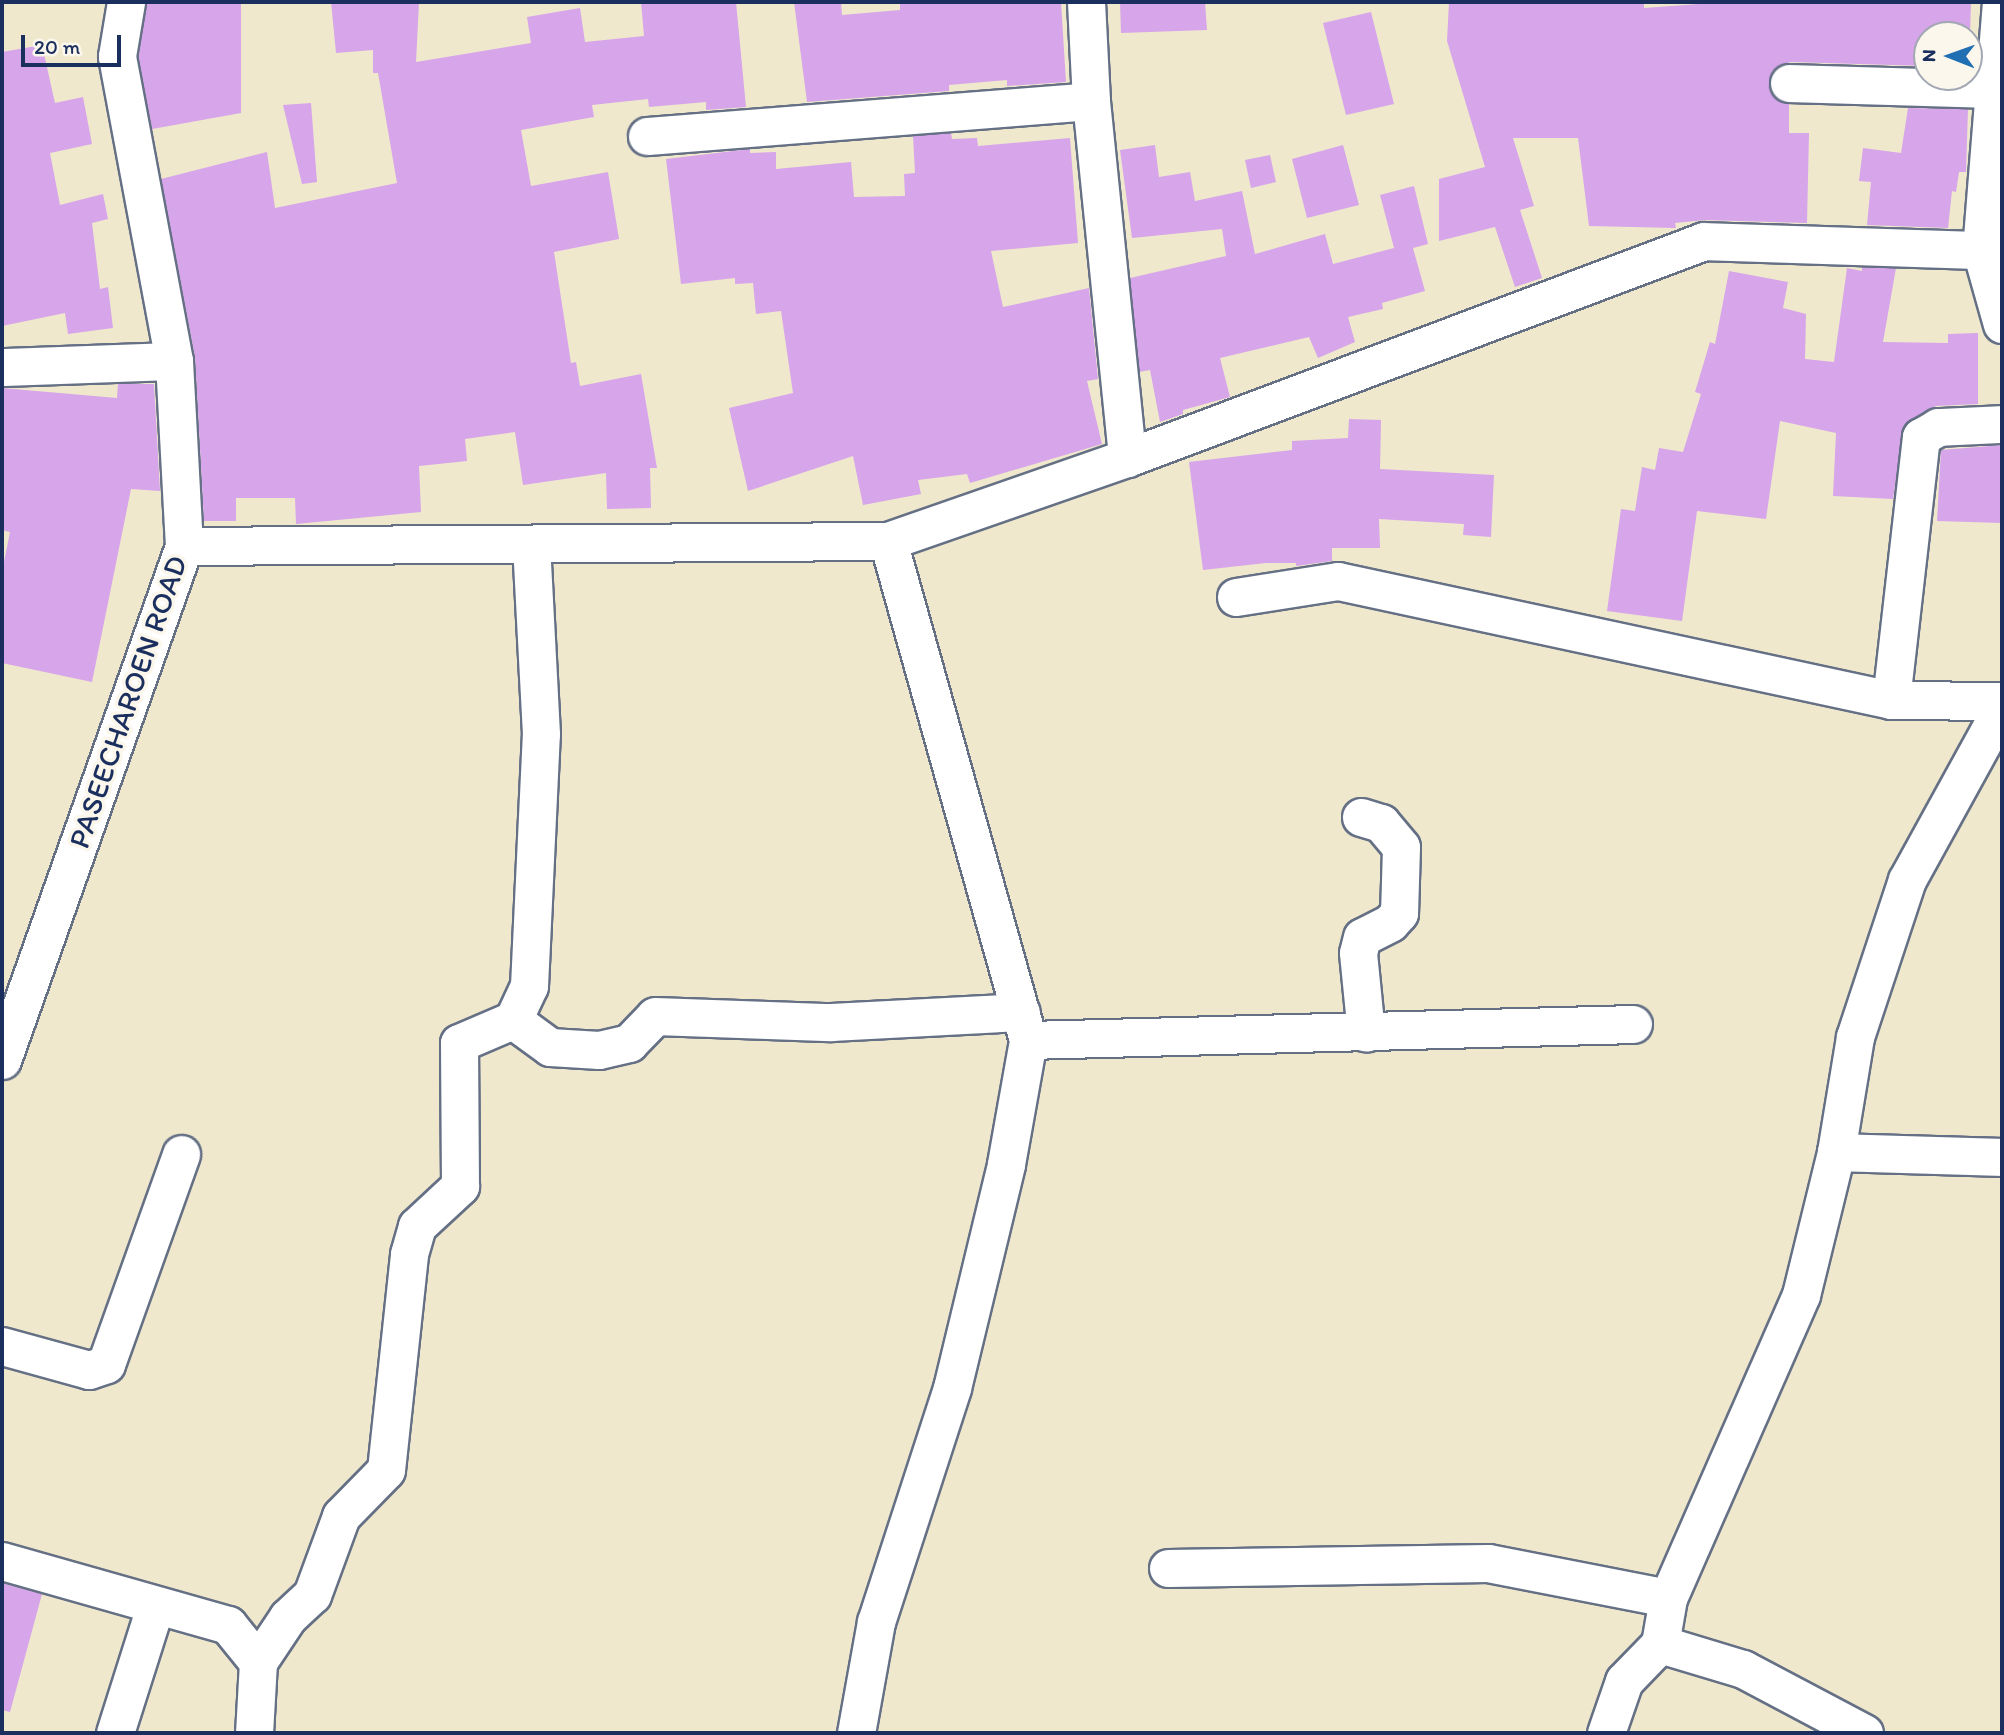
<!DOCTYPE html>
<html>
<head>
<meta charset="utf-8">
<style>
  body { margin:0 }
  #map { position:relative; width:2004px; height:1735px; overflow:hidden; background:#efe8cd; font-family:Itim,sans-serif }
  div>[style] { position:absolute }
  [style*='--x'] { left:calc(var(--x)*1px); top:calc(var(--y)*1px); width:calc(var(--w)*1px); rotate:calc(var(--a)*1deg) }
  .building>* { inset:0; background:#d6a5ea }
  .roads { filter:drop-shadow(2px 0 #657085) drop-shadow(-2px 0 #657085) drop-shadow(0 2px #657085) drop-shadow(0 -2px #657085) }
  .minor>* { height:37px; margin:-18.5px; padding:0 18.5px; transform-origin:18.5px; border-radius:18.5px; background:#fff }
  span { translate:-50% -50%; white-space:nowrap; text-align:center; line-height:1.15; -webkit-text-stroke:7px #fbf7ec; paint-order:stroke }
  .street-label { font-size:30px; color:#1b2f5e }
  .frame { position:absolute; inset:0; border:4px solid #1b2f5e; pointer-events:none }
  .north { position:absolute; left:1913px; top:21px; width:70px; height:70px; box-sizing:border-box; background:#fbf7ec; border:2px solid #a1a7b3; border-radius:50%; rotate:271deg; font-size:19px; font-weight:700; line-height:28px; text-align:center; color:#1b2f5e }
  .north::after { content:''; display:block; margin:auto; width:24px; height:32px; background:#1f6fb2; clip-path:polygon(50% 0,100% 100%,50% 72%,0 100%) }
  .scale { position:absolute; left:21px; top:35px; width:100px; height:32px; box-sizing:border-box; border:4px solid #1b2f5e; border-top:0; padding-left:9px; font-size:21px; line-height:24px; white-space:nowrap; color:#1b2f5e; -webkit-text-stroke:5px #fbf7ec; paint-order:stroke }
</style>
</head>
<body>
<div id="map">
  <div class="building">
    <div style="clip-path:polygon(147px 2px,241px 2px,241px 113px,152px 129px,138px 56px)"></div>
    <div style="clip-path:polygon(331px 2px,419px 2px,416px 62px,531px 43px,527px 17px,580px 8px,585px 42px,644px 36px,641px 2px,736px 2px,746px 107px,706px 110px,706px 102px,649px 107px,648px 99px,592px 105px,594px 117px,521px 130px,531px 186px,608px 172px,619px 239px,554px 252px,571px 363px,576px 362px,580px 386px,641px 374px,657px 468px,650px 468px,651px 508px,607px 509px,606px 473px,523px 485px,515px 432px,465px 439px,467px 461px,419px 466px,421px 512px,296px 524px,295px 498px,236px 498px,236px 521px,204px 521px,195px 357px,161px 179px,267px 152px,275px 208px,397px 183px,378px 73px,373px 73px,373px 50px,336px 53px)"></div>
    <div style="clip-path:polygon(794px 2px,841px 2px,842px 15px,900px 10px,900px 2px,1061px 2px,1066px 82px,1007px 86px,1007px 80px,949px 85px,949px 91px,807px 102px)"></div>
    <div style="clip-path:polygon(1120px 2px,1205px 2px,1207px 30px,1121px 33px)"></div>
    <div style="clip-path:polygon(1449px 2px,1644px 2px,1644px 8px,1726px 2px,1971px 2px,1969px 67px,1969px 35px,1927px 35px,1927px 66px,1790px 62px,1772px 71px,1770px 92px,1789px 104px,1789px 133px,1809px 133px,1807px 223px,1705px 220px,1675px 223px,1676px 228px,1589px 226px,1578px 138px,1513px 138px,1534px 206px,1520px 210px,1542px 278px,1515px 287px,1495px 227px,1439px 241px,1439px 179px,1485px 167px,1447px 41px)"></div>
    <div style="clip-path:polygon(1371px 12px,1394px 104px,1346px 115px,1323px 23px)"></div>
    <div style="clip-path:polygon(42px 45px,55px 103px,83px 97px,92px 144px,50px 153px,60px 205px,103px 194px,108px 219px,92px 223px,100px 289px,108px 287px,113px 328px,68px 334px,65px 313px,2px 326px,2px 52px)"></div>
    <div style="clip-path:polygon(311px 103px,317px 182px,302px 184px,283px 105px)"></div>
    <div style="clip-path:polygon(1908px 108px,1968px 109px,1966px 172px,1959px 172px,1956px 192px,1952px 191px,1948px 228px,1867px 225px,1871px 182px,1859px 181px,1863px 148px,1901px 153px)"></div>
    <div style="clip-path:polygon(951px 133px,952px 139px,977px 138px,978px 146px,1070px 138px,1078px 243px,991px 251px,1003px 307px,1089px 288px,1098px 379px,1087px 381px,1102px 444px,970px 483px,967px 474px,918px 480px,921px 494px,863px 505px,853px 456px,748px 491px,729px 408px,793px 393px,781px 311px,756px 314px,753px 283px,735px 284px,735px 278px,681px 284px,666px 159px,750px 149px,750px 153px,776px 152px,776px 169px,851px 162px,854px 197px,905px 196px,904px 174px,915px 173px,913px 136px)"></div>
    <div style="clip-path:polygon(1155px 145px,1159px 177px,1190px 172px,1195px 201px,1242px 191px,1255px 254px,1325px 234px,1333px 264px,1394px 248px,1380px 195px,1414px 186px,1428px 244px,1413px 248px,1425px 291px,1382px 303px,1383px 309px,1348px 317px,1355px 342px,1318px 358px,1309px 337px,1220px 358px,1230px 397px,1183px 410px,1183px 414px,1160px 422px,1150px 370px,1139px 372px,1130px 278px,1226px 256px,1222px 229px,1132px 238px,1120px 150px)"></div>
    <div style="clip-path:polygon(1343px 145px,1359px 205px,1307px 218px,1292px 159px)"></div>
    <div style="clip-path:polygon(1270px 155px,1276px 182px,1251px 188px,1245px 160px)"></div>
    <div style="clip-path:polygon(1862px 267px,1896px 268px,1883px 342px,1948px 343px,1948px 334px,1978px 333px,1978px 404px,1936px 406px,1904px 425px,1893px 499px,1833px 496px,1836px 433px,1780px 421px,1766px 519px,1697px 511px,1682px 621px,1607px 611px,1621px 509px,1635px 511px,1642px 467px,1655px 470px,1659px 448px,1683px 452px,1701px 394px,1695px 392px,1710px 342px,1715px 344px,1729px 271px,1788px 282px,1783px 308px,1806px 314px,1805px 359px,1834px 362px,1847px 268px,1862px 271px)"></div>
    <div style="clip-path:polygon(118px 384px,154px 384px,160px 491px,131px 489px,92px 682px,2px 663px,2px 572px,10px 532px,2px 530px,2px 388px,117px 398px)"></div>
    <div style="clip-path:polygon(1349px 419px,1381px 420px,1380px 469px,1494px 475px,1491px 537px,1463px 535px,1464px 524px,1379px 519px,1380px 548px,1332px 548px,1332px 561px,1296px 566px,1296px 563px,1266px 563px,1203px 570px,1189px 462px,1292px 450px,1292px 441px,1348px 438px)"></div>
    <div style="clip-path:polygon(2002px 445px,2002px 523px,1937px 521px,1941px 450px)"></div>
    <div style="clip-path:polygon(2px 1583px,42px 1594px,10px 1712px,2px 1710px)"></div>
  </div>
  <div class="roads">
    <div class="minor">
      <div style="--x:1086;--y:2;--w:99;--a:87.1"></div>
      <div style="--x:1091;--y:101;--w:359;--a:84.2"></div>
      <div style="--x:2001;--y:2;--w:249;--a:94.6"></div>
      <div style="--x:1981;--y:250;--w:77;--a:74.2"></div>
      <div style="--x:1789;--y:83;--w:202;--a:1.7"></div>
      <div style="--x:647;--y:136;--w:445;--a:-4.5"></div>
      <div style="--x:2;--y:367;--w:172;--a:-2"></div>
      <div style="--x:184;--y:546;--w:704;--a:-0.41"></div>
      <div style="--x:888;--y:541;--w:253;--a:-19.2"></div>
      <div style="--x:1127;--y:458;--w:616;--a:-20.61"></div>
      <div style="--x:1704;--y:241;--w:277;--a:1.9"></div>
      <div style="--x:1236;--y:597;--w:103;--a:-8.9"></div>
      <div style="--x:1338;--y:581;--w:566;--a:12.14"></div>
      <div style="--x:1891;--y:700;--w:111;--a:0.5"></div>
      <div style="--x:1891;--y:700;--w:265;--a:-83.5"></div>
      <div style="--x:1921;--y:437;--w:20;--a:-30"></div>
      <div style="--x:1938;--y:427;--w:64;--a:-2.7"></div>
      <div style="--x:1361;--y:817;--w:21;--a:17"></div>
      <div style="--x:1381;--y:823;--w:31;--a:50"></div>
      <div style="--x:1401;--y:847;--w:66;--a:91.7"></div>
      <div style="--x:1399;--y:913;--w:13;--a:132"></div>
      <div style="--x:1390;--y:923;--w:31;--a:153"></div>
      <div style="--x:1362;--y:937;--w:16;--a:104"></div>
      <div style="--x:1358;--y:953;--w:80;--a:84.3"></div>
      <div style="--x:513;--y:1020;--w:46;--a:36.1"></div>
      <div style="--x:550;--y:1047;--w:49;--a:3.5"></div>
      <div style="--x:599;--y:1050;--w:31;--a:-13"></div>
      <div style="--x:629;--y:1043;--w:37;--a:-46"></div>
      <div style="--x:655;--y:1016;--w:176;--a:2"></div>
      <div style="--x:831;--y:1022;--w:190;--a:-3"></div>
      <div style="--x:1028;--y:1040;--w:605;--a:-1.51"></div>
      <div style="--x:2;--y:1060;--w:545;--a:-70.5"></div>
      <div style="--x:184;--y:546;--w:185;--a:-93.1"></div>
      <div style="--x:174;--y:361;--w:310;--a:-100.6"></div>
      <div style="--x:117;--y:56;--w:55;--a:-80.5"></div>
      <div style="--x:1836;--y:1152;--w:166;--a:1.7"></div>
      <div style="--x:2;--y:1346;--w:90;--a:15.4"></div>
      <div style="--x:89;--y:1370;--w:18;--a:-19"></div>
      <div style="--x:106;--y:1364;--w:223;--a:-70.3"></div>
      <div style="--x:2;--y:1561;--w:235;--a:15.8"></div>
      <div style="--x:228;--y:1625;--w:48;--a:51"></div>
      <div style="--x:258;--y:1662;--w:71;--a:93.2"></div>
      <div style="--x:1168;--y:1568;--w:320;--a:-0.9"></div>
      <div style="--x:1488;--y:1563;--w:183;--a:11"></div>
      <div style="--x:1660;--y:1644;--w:87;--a:16.8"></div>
      <div style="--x:1743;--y:1669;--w:137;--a:27.9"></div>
      <div style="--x:258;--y:1662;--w:54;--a:-56.3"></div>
      <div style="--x:288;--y:1617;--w:33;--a:-43"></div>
      <div style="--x:312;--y:1595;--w:84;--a:-69.8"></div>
      <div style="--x:341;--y:1516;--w:64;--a:-45.6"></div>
      <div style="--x:386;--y:1470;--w:217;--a:-83.9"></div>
      <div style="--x:409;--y:1254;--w:29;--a:-74"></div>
      <div style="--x:417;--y:1226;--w:59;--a:-42.9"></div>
      <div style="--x:460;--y:1186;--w:143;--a:-90.4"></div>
      <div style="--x:459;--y:1043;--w:59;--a:-23.1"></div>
      <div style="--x:513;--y:1020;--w:38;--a:-65"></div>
      <div style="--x:529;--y:986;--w:252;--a:-87.3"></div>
      <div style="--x:541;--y:734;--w:188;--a:-93"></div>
      <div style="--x:115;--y:1733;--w:132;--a:-72.4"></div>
      <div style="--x:856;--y:1733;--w:113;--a:-79.8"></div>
      <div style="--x:876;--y:1622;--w:246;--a:-72"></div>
      <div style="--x:952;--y:1388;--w:230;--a:-76.4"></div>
      <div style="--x:1006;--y:1164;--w:126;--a:-79.9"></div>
      <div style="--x:1028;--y:1040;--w:518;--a:-105.67"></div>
      <div style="--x:1606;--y:1733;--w:55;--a:-70.9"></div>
      <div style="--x:1624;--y:1681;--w:52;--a:-45.8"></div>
      <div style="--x:1660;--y:1644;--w:47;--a:-80.1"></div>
      <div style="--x:1668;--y:1598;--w:331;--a:-66.3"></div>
      <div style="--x:1801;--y:1295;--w:147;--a:-76.2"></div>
      <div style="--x:1836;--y:1152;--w:117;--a:-80.6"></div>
      <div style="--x:1855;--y:1037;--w:165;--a:-71.7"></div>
      <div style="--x:1907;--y:880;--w:197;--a:-61.2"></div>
    </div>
  </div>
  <div class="street-label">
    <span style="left:128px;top:702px;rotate:-71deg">PASEECHAROEN ROAD</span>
  </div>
  <div class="frame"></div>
  <div class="north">N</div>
  <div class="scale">20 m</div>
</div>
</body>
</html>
